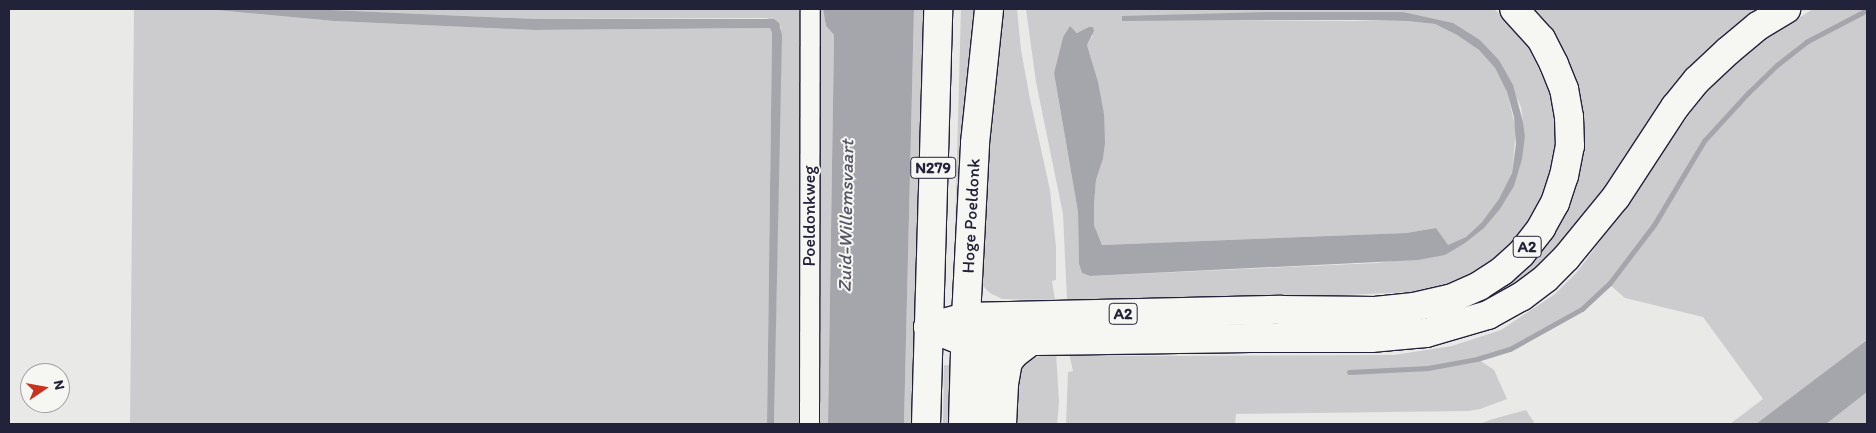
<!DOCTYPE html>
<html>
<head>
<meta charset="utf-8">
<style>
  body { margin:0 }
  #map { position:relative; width:1876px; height:433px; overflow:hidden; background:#e9e9e7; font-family:Itim,sans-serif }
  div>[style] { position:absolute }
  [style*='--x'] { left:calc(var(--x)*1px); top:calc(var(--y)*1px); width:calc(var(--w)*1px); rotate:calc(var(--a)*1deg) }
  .green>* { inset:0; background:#ccccce }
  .water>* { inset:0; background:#a5a5ac }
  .stream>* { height:4.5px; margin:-2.25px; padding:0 2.25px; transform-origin:2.25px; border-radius:2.25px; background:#a5a5ac }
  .roads { filter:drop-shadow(1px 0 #22223b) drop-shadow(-1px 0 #22223b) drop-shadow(0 1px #22223b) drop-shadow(0 -1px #22223b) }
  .minor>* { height:19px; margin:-9.5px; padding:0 9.5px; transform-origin:9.5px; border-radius:9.5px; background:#f6f6f2 }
  .highway>* { height:28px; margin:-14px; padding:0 14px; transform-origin:14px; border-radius:14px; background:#f6f6f2 }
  span { translate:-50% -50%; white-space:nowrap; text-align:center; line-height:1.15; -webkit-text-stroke:4px #f6f6f2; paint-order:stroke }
  .shield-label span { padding:1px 4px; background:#f6f6f2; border:1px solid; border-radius:4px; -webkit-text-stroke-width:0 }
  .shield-label { font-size:16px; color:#22223b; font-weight:700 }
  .street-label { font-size:18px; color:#22223b }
  .water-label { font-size:19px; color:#565668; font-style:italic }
  .frame { position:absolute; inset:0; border:10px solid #22223b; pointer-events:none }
  .north { position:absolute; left:20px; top:363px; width:50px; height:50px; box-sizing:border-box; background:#f6f6f2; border:1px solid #a1a1a9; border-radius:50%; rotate:78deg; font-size:14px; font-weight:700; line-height:20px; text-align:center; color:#22223b }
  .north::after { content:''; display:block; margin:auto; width:18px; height:22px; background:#c8321e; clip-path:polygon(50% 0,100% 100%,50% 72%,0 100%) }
</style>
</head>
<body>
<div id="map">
  <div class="green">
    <div style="clip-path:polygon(134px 9px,205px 9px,334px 21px,535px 30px,770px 28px,772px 33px,767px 424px,130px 424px)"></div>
    <div style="clip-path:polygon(309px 9px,800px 9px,803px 424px,774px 424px,781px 27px,767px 18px,535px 19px)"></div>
    <div style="clip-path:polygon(814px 9px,823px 9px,826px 26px,834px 35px,828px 424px,815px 424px)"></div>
    <div style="clip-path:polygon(914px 9px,926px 9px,915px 424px,904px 424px)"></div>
    <div style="clip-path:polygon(961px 9px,979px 9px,961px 267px,954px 267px)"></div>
    <div style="clip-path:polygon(998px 9px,1017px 9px,1021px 50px,1030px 99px,1050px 190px,1056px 247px,1056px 280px,1052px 281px,1055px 300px,1002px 299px,990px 293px,980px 283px,985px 153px)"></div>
    <div style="clip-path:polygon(evenodd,1026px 9px,1494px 9px,1515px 28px,1528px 46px,1550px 93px,1555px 119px,1556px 146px,1552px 173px,1543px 199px,1531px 220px,1512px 245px,1493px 260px,1472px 274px,1446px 284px,1412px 292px,1276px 298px,1224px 296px,1067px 300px,1063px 214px,1036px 82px,1026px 9px,1403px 12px,1480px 40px,1499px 60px,1521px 107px,1525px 136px,1500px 209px,1445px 255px,1377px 263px,1090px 276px,1082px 273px,1079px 264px,1078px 212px,1054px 73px,1063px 37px,1070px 27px,1078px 33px,1093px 35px,1087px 45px,1093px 66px,1105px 144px,1103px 159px,1096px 180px,1094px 204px,1094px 225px,1102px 245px,1406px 233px,1436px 228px,1447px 246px,1466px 237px,1482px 222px,1500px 199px,1512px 173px,1516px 130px,1507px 92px,1495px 68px,1479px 50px,1457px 35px,1435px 24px,1407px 21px,1123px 21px,1403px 12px)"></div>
    <div style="clip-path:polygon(1524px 9px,1774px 9px,1647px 136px,1538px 273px,1487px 301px,1453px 313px,1376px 323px,1249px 328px,1193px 322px,1375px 316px,1506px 275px,1575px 146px)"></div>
    <div style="clip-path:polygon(1813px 9px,1867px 9px,1867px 340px,1756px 424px,1730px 424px,1763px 399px,1703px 317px,1625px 298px,1609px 284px,1582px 309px,1555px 326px,1510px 349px,1478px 359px,1494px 370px,1507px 399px,1480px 409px,1468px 411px,1236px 414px,1235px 424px,1066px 424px,1068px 372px,1073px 371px,1069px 353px,1129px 356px,1394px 355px,1452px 346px,1501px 330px,1555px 294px,1577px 272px,1627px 205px,1665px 147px,1707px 91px,1736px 62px,1765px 39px)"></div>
    <div style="clip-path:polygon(1056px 352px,1059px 403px,1057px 424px,1014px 424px,1016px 377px,1021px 368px,1033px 358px)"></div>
    <div style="clip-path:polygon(944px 365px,957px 366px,955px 424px,943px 424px)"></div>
    <div style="clip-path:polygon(1867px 392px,1867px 424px,1826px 424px)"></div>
    <div style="clip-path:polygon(1526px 410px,1535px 424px,1479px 424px,1493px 419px)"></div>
  </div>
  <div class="water">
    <div style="clip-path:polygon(205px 9px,309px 9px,535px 19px,774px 19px,779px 23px,782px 35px,774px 424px,767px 424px,772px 33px,770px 28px,535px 30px,334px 21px)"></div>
    <div style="clip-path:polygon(823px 9px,914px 9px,904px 424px,828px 424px,834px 35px,826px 26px)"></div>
    <div style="clip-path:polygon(1268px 12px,1403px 12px,1453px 23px,1480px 40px,1499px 60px,1513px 85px,1523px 122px,1525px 136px,1522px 159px,1514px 186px,1500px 209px,1484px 228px,1465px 243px,1445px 255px,1418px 260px,1090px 276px,1082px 273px,1079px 264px,1078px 212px,1054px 73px,1063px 37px,1070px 26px,1077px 33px,1089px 27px,1093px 27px,1094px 31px,1087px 45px,1098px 82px,1104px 114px,1105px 144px,1103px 159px,1096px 180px,1094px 204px,1094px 225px,1102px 245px,1406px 233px,1436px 228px,1448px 245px,1466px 237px,1482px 222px,1499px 199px,1512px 173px,1516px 144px,1514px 117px,1507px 92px,1495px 68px,1479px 50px,1457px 35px,1435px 24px,1407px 21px,1355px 20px,1122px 21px,1122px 16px)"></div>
    <div style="clip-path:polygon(1867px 340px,1867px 392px,1826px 424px,1756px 424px)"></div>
  </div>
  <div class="stream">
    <div style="--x:1349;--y:372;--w:79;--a:-2.9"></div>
    <div style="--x:1428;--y:368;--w:50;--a:-10.4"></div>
    <div style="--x:1477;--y:359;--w:34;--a:-17"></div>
    <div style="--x:1510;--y:349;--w:82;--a:-29.1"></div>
    <div style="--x:1582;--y:309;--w:37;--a:-43"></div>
    <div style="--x:1609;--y:284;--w:74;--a:-52.7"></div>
    <div style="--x:1654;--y:225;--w:98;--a:-59.2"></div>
    <div style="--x:1704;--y:141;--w:65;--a:-47.5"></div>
    <div style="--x:1748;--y:93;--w:40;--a:-44"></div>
    <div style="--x:1777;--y:65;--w:37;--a:-38"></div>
    <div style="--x:1806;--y:42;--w:69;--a:-27.7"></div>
  </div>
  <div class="roads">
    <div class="minor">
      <div style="--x:809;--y:424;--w:415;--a:-89.9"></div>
    </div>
    <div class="highway">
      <div style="--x:928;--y:327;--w:40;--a:22"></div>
      <div style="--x:965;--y:342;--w:285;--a:-0.8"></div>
      <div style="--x:1250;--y:338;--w:121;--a:0"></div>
      <div style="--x:1371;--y:338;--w:55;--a:-5.2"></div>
      <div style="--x:1426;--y:333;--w:65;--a:-16.2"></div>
      <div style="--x:1488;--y:315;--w:38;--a:-29"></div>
      <div style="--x:1521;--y:297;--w:31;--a:-37"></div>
      <div style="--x:1546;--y:278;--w:28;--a:-45"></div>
      <div style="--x:1566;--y:258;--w:79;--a:-50.7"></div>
      <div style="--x:1616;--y:197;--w:108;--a:-56.8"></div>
      <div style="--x:1675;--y:107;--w:35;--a:-51"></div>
      <div style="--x:1697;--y:80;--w:42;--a:-43.1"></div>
      <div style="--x:1728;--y:51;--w:39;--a:-40"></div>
      <div style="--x:1758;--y:26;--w:33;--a:-31"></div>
      <div style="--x:928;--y:327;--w:39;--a:-15"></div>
      <div style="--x:966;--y:317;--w:315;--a:-1.3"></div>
      <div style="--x:1281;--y:310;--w:94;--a:0.6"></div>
      <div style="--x:1375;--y:311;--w:39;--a:-6"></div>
      <div style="--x:1414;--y:307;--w:37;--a:-13"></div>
      <div style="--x:1450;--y:299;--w:32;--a:-24"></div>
      <div style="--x:1479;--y:286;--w:27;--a:-33"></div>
      <div style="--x:1502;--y:271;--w:25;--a:-42"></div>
      <div style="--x:1521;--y:254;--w:33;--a:-52"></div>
      <div style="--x:1541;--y:228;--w:29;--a:-61"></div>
      <div style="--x:1555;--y:203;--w:28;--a:-72"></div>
      <div style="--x:1564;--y:176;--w:31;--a:-79"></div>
      <div style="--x:1570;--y:146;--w:29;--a:-92"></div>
      <div style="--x:1569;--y:117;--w:28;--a:-100"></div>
      <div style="--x:1564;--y:89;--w:27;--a:-112"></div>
      <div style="--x:1554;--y:64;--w:28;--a:-117"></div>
      <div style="--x:1541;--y:39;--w:40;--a:-132"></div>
      <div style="--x:982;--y:418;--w:48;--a:-86.4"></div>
      <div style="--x:985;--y:370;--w:10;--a:-73"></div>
      <div style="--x:988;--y:360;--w:25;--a:-48"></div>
      <div style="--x:926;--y:424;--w:415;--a:-88.3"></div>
      <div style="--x:963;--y:424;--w:107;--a:-88.4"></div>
      <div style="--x:966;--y:317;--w:174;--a:-87"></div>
      <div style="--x:975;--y:143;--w:135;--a:-84"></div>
      <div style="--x:1002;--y:424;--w:40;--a:-87.1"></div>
      <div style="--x:1004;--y:384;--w:22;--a:-80"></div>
      <div style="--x:1008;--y:362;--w:10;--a:-53"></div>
      <div style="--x:1014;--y:354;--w:21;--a:-37"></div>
    </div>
  </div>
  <div class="shield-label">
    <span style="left:933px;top:168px">N279</span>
    <span style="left:1527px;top:247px">A2</span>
    <span style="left:1123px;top:314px">A2</span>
  </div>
  <div class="street-label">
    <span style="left:809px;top:216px;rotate:-90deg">Poeldonkweg</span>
    <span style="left:971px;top:216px;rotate:-87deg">Hoge Poeldonk</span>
  </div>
  <div class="water-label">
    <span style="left:846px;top:216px;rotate:-89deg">Zuid-Willemsvaart</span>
  </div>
  <div class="frame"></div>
  <div class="north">N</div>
</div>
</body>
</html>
